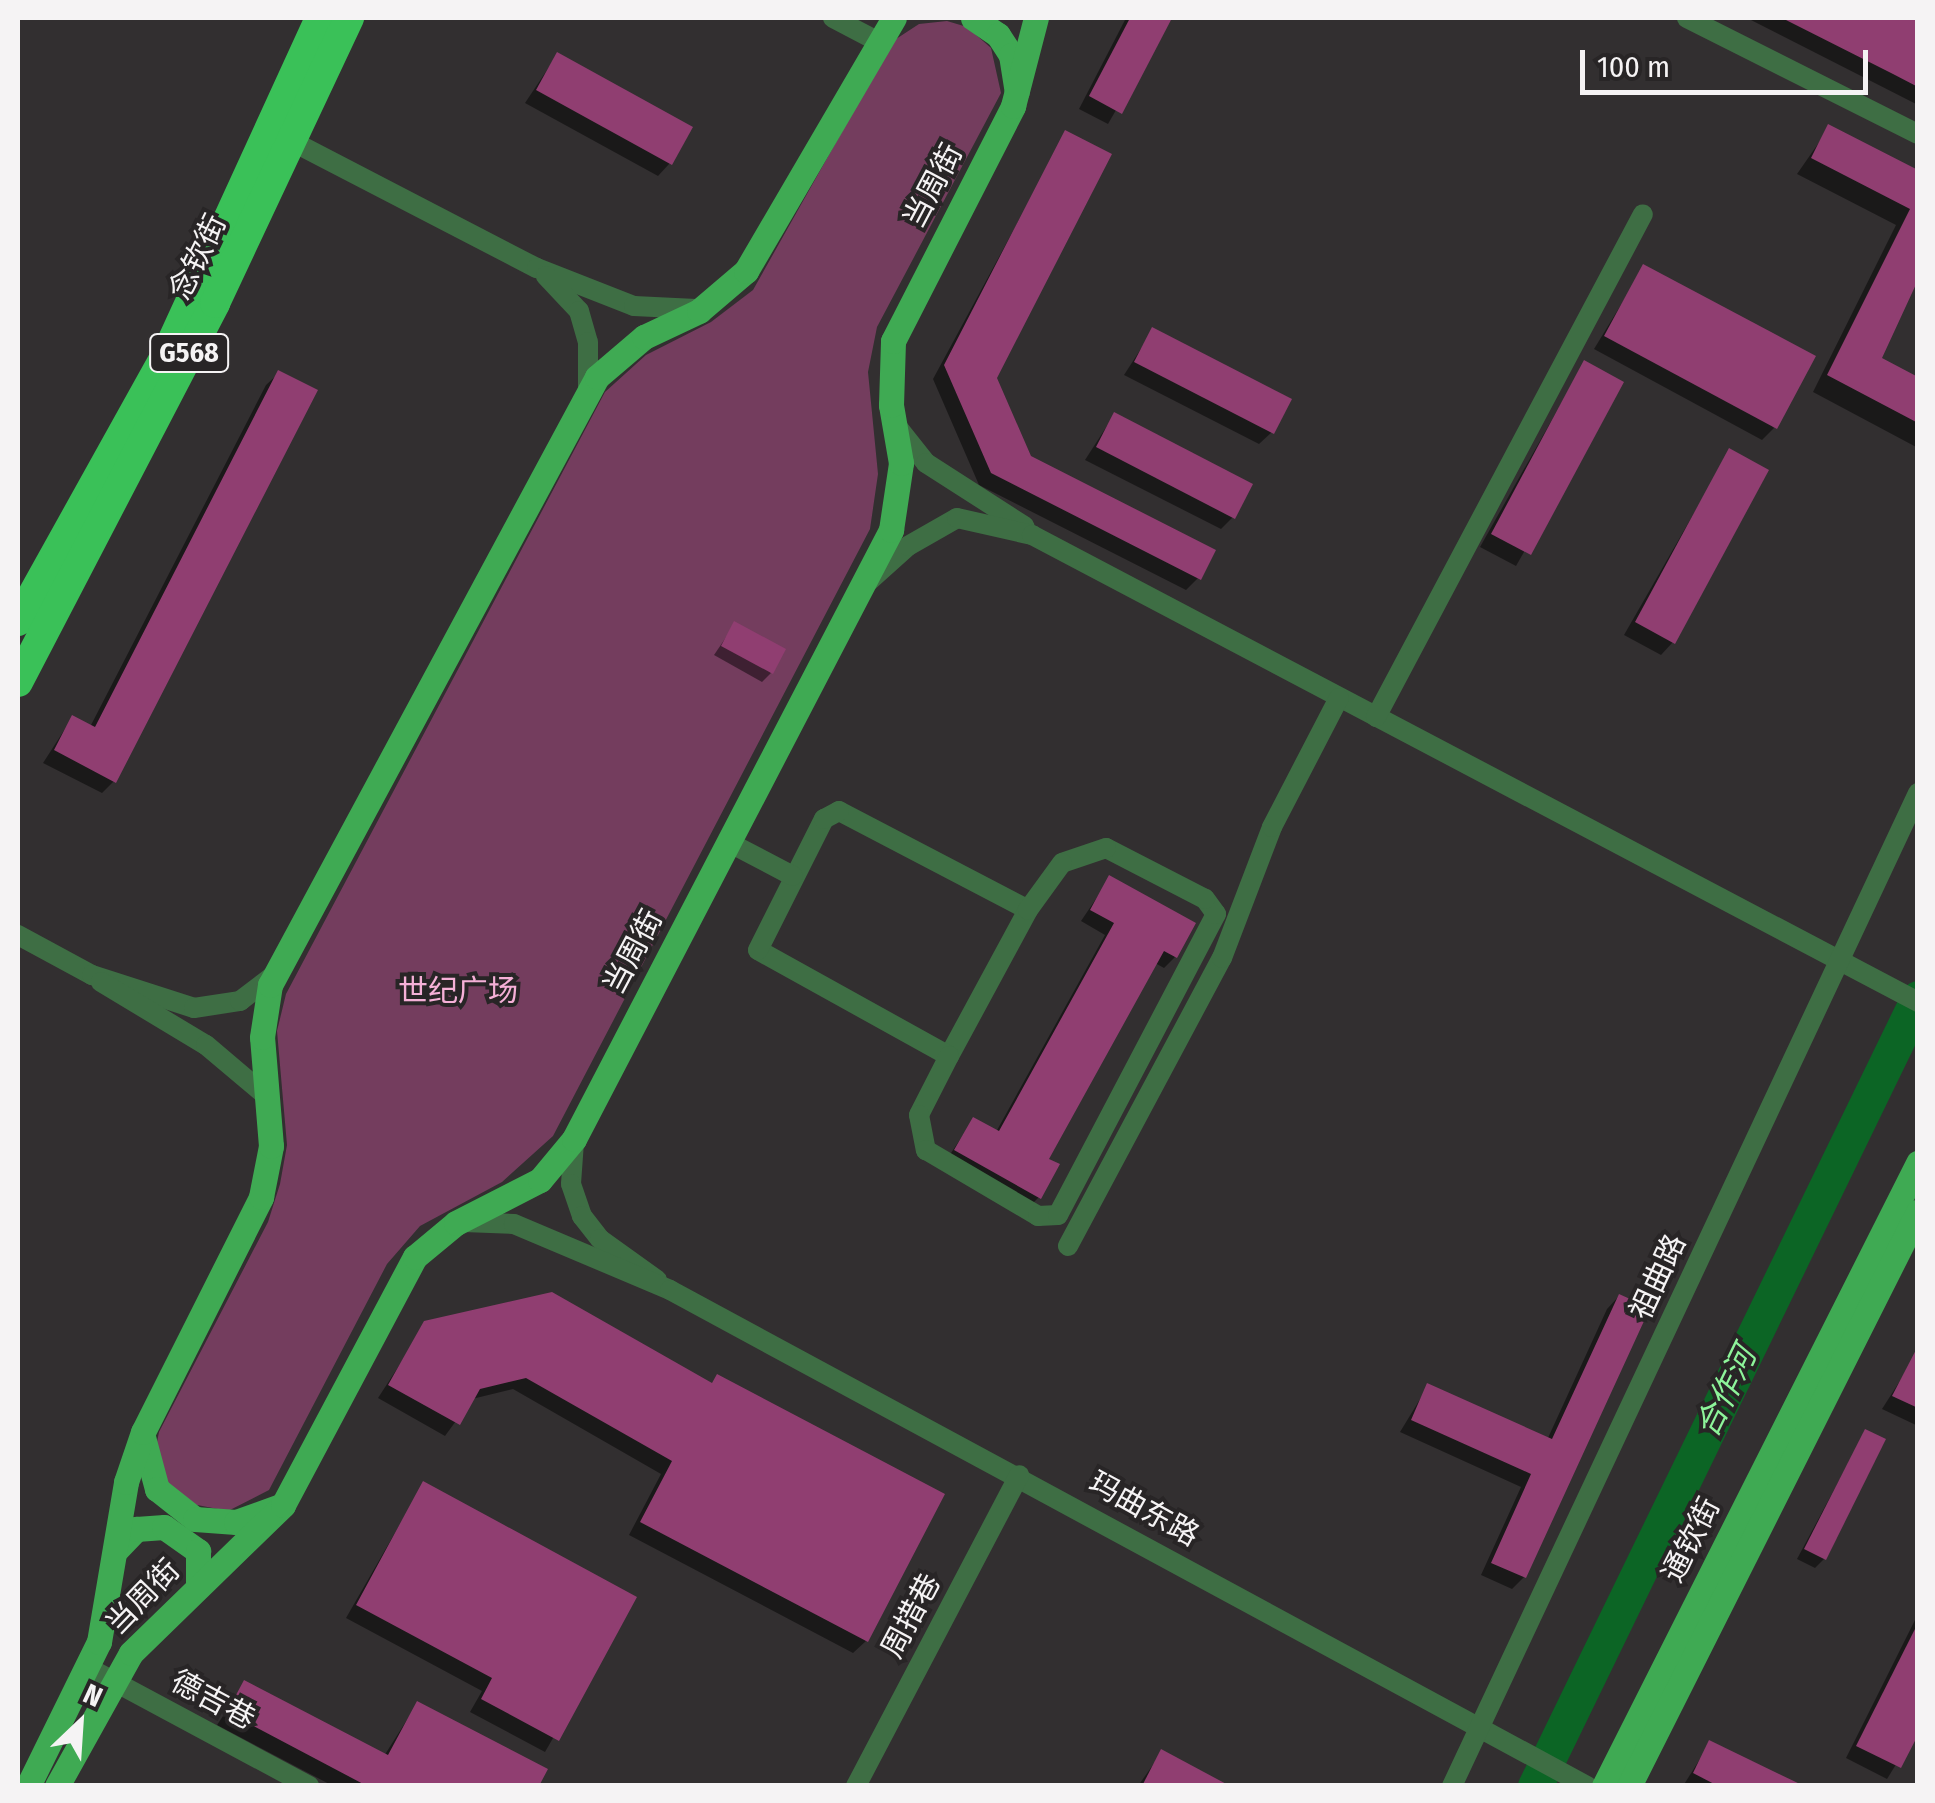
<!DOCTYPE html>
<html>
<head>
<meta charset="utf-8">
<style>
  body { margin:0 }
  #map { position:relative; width:1935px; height:1803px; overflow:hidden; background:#322f30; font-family:"Fira Sans Condensed","Noto Sans SC",sans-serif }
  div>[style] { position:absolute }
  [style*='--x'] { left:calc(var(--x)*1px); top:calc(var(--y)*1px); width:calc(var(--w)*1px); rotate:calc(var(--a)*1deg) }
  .green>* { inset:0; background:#743d5e }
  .shadow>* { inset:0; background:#0007 }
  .river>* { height:35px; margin:-17.5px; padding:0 17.5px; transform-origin:17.5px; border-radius:17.5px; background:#0c6525 }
  .building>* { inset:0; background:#903e71 }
  .minor>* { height:20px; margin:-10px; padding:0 10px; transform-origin:10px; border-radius:10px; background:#3e6e44 }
  .major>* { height:25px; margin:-12.5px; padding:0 12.5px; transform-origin:12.5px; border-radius:12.5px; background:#3faa53 }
  .highway>* { height:30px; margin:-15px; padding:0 15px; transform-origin:15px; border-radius:15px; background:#3ac158 }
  span { translate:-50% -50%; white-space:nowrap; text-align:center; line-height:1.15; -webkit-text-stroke:8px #282526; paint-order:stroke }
  .shield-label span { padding:2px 8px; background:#282526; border:2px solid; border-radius:8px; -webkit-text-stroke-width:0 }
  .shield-label { font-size:28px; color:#f5f3f4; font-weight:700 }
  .street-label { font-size:30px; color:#f5f3f4 }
  .park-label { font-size:30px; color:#f5b0d7 }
  .water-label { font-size:32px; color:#8df49a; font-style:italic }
  .frame { position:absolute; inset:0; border:20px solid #f5f3f4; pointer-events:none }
  .north { position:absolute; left:30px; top:1673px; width:100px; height:100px; -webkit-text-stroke:8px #282526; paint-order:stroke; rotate:25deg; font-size:28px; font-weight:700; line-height:40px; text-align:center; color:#f5f3f4 }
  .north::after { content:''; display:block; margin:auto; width:35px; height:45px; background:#f5f3f4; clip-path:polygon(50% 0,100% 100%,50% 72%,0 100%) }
  .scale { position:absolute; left:1580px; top:50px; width:288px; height:45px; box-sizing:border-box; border:5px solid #f5f3f4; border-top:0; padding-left:12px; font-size:30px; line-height:35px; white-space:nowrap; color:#f5f3f4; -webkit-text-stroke:8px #282526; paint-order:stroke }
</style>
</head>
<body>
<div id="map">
  <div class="green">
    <div style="clip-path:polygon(947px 21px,967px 27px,991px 48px,1001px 93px,877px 327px,868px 372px,878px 474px,870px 529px,553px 1136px,502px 1182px,420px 1226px,387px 1264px,269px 1490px,228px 1511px,187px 1503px,170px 1489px,155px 1452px,159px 1432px,268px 1222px,280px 1184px,287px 1145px,277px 1031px,286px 994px,605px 392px,646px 355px,711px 322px,753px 290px,893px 41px,919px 24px)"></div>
  </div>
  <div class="shadow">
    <div style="clip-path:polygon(1126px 18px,1169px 18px,1108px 124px,1079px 109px)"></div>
    <div style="clip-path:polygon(1747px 18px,1918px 18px,1918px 105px)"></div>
    <div style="clip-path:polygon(557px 55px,670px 163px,658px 176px,525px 103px)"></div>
    <div style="clip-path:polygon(1829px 128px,1918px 175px,1878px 359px,1918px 380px,1918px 448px,1813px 392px,1896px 225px,1797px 174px)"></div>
    <div style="clip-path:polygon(1066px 133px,994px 377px,1029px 457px,1198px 578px,1186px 590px,979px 485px,933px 379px)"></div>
    <div style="clip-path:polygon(1644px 267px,1774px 428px,1762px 440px,1594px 349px)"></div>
    <div style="clip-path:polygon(1153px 330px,1272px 432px,1259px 444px,1124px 375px)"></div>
    <div style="clip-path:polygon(1584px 363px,1621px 383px,1516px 566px,1480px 547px)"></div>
    <div style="clip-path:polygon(279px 373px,114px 781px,102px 793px,43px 763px,72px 718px,90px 727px,266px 385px)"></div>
    <div style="clip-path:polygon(1114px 415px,1233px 517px,1221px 529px,1085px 460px)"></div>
    <div style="clip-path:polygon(1729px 452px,1673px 642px,1661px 655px,1624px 635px)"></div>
    <div style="clip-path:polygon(735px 624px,771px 673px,762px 682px,714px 655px)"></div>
    <div style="clip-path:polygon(1110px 878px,1175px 957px,1164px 968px,1155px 963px,1046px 1160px,1039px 1197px,1028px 1208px,945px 1162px,973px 1120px,996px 1132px,1105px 935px,1081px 921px)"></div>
    <div style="clip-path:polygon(552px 1294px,866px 1641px,853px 1653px,629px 1535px,661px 1474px,513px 1389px,472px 1399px,445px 1436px,378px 1398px,426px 1324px)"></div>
    <div style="clip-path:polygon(1619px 1296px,1524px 1577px,1512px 1589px,1481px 1575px,1521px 1487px,1400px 1432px,1428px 1386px,1547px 1440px,1607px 1309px)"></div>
    <div style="clip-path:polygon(1912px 1362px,1918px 1365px,1918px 1426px,1882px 1409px)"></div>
    <div style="clip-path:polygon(1865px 1432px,1824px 1559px,1815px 1568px,1797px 1559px)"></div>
    <div style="clip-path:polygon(423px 1484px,634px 1598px,545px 1752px,470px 1712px,482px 1691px,346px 1618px)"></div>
    <div style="clip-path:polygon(1918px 1614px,1918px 1729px,1887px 1779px,1846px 1758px)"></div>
    <div style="clip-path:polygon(245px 1683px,384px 1756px,417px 1704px,536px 1786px,333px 1786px,217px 1725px)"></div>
    <div style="clip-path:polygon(1710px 1743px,1798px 1786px,1683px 1786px)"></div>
    <div style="clip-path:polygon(1162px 1752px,1224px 1786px,1138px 1786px)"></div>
  </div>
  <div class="river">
    <div style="--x:1535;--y:1786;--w:876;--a:-64.08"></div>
  </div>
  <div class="building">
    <div style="clip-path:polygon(1130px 18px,1172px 18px,1122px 114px,1089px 96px)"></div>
    <div style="clip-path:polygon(1782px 18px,1918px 18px,1918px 87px,1893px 74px)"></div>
    <div style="clip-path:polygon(557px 52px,693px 127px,672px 165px,536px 90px)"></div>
    <div style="clip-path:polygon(1828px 124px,1918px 170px,1918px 280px,1882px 358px,1918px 377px,1918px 423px,1827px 375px,1910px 209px,1811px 158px)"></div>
    <div style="clip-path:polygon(1065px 130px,1112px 154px,997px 378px,1031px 456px,1216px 550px,1201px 580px,991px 473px,944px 365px)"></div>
    <div style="clip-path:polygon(1643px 264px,1816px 356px,1777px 429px,1604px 336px)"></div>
    <div style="clip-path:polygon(1152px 327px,1292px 399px,1274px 434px,1134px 362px)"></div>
    <div style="clip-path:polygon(1584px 360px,1624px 382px,1531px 555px,1491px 534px)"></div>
    <div style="clip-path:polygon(278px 370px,318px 390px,116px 783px,54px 750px,72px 715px,95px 727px)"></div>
    <div style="clip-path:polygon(1114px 412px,1253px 484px,1235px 519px,1096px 447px)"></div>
    <div style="clip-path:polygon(1729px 448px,1769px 470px,1675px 644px,1635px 622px)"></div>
    <div style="clip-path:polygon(734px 621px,786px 649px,773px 674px,721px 646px)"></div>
    <div style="clip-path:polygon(1109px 875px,1196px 923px,1177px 958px,1164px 951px,1049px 1159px,1060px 1164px,1041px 1199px,954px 1150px,973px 1117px,999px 1131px,1114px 923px,1090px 910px)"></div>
    <div style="clip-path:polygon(552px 1292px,712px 1383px,717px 1374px,945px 1494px,868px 1642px,640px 1522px,672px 1461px,526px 1378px,480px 1389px,460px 1425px,388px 1385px,424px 1321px)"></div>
    <div style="clip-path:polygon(1619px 1294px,1650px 1308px,1526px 1578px,1491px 1563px,1531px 1474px,1411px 1420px,1427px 1383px,1552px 1439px)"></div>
    <div style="clip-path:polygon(1918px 1346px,1918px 1408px,1892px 1396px)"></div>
    <div style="clip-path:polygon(1865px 1429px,1886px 1439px,1826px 1560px,1804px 1549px)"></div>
    <div style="clip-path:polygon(423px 1481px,637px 1597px,559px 1741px,481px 1699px,492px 1678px,356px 1605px)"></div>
    <div style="clip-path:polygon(1918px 1623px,1918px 1735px,1901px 1768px,1856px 1746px)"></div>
    <div style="clip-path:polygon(244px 1680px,388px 1755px,417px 1701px,548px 1769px,539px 1786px,367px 1786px,227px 1712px)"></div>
    <div style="clip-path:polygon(1709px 1740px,1804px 1786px,1718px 1786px,1693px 1773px)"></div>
    <div style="clip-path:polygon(1161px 1749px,1230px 1786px,1142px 1786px)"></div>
  </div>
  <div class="minor">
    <div style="--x:833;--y:18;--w:50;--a:27.6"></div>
    <div style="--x:1687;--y:18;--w:258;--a:26.7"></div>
    <div style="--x:280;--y:135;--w:289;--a:27.4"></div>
    <div style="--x:537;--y:268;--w:104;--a:21.4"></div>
    <div style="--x:634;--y:306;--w:62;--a:2.8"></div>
    <div style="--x:546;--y:276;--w:48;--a:46.7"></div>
    <div style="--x:579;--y:311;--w:32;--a:74"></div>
    <div style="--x:588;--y:342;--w:48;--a:90"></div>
    <div style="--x:899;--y:429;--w:43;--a:51.5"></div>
    <div style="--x:926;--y:463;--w:117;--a:32.7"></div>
    <div style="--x:869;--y:581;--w:52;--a:-41.9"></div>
    <div style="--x:908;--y:546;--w:56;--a:-29.7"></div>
    <div style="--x:957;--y:518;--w:77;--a:12.8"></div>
    <div style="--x:1032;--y:535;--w:1002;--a:27.79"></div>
    <div style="--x:1376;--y:717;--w:569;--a:-62.04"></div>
    <div style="--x:839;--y:811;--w:213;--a:27.6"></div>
    <div style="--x:1028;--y:910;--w:166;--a:118.4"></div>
    <div style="--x:949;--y:1056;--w:218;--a:-151"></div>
    <div style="--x:758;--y:950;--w:147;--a:-63.3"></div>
    <div style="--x:824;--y:819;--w:17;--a:-28"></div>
    <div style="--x:728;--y:842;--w:73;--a:27.6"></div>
    <div style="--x:18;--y:935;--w:84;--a:28.4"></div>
    <div style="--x:92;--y:975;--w:107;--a:17.9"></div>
    <div style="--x:194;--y:1008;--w:47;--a:-8.7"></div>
    <div style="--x:240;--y:1001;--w:43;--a:-37.4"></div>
    <div style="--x:101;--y:982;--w:122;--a:31"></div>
    <div style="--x:206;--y:1045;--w:76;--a:40.2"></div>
    <div style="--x:949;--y:1056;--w:66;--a:117"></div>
    <div style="--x:919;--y:1115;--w:36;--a:79"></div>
    <div style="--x:926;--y:1150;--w:130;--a:30.5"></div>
    <div style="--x:1038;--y:1216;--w:20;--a:-3"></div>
    <div style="--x:1058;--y:1215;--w:340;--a:-62.3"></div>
    <div style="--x:1216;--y:914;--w:19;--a:-126"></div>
    <div style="--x:1205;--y:899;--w:111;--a:-152.7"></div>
    <div style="--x:1106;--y:848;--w:46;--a:161.2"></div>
    <div style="--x:1062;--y:863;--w:58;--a:125.9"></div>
    <div style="--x:574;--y:1142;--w:42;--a:94.1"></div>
    <div style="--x:571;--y:1184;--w:34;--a:71"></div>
    <div style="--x:582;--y:1216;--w:29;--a:52"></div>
    <div style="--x:600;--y:1239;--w:70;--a:35.7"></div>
    <div style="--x:464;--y:1222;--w:50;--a:2.3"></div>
    <div style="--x:514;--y:1224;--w:169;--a:22.9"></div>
    <div style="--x:670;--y:1290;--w:1043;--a:28.41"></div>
    <div style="--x:1068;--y:1246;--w:327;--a:-61.9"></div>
    <div style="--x:1222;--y:958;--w:140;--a:-69.1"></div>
    <div style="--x:1272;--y:827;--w:145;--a:-62.6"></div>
    <div style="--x:89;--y:1668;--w:250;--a:28.2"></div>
    <div style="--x:856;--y:1786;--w:351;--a:-62.3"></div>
    <div style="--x:1452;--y:1786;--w:1097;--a:-64.86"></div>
  </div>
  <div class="major">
    <div style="--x:973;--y:18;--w:30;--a:34"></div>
    <div style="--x:998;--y:35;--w:24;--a:57"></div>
    <div style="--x:1011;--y:55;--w:37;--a:81"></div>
    <div style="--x:143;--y:1437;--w:54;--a:74.9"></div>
    <div style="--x:157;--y:1489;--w:48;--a:38.3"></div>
    <div style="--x:195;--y:1519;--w:41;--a:4.2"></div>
    <div style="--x:236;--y:1522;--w:45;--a:-19.7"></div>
    <div style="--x:117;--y:1549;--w:28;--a:-46"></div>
    <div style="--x:136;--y:1529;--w:28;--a:-4"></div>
    <div style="--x:164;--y:1527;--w:42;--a:35.2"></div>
    <div style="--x:198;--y:1551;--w:33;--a:90"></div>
    <div style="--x:28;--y:1786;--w:161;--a:-63.8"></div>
    <div style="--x:99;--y:1642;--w:162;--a:-80.4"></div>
    <div style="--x:126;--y:1482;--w:53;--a:-71.2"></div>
    <div style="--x:143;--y:1432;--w:263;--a:-63.3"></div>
    <div style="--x:261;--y:1197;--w:52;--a:-78.9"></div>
    <div style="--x:271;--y:1146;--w:109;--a:-94.7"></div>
    <div style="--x:262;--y:1037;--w:53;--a:-81.3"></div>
    <div style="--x:270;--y:985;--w:690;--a:-61.73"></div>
    <div style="--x:597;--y:377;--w:62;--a:-40.4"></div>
    <div style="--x:644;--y:337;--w:61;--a:-25.3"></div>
    <div style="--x:699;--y:311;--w:62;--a:-40.4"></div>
    <div style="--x:746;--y:271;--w:293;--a:-59.7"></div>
    <div style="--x:57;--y:1786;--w:152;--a:-60.9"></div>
    <div style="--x:131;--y:1653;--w:212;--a:-44.2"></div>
    <div style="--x:283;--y:1505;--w:281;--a:-62"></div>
    <div style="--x:415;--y:1257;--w:53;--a:-39.7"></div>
    <div style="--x:456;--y:1223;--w:94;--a:-27.1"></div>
    <div style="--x:540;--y:1180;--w:53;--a:-50.3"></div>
    <div style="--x:574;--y:1139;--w:687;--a:-62.5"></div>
    <div style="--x:891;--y:530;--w:68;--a:-81.5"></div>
    <div style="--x:901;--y:463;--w:59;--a:-99.8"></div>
    <div style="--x:891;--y:405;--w:64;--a:-88.2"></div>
    <div style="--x:893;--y:341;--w:264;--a:-62.9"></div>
    <div style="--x:1013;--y:106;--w:91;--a:-75.4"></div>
    <div style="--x:1604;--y:1786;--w:698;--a:-63.25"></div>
    <div style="--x:1629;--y:1786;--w:643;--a:-63.28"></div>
  </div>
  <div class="highway">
    <div style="--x:18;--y:621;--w:302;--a:-60.9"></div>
    <div style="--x:165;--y:357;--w:373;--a:-65.4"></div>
    <div style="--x:18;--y:682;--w:427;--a:-62.5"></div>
    <div style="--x:215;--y:303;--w:315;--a:-64.8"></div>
  </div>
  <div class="shield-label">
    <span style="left:189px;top:353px">G568</span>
  </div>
  <div class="street-label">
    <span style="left:933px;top:186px;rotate:-62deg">当周街</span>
    <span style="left:198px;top:257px;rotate:-64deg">念钦街</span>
    <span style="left:633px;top:952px;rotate:-62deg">当周街</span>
    <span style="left:1658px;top:1277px;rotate:-65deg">祖曲路</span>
    <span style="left:1144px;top:1509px;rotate:29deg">玛曲东路</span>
    <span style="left:1691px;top:1540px;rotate:-63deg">通钦街</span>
    <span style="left:143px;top:1597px;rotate:-46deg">当周街</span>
    <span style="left:911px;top:1616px;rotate:-62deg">周措巷</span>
    <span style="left:213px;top:1700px;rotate:28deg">德吉巷</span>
  </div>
  <div class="park-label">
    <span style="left:458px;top:991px">世纪广场</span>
  </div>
  <div class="water-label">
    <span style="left:1726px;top:1392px;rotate:-64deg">合作河</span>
  </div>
  <div class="frame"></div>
  <div class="north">N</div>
  <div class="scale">100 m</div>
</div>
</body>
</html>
